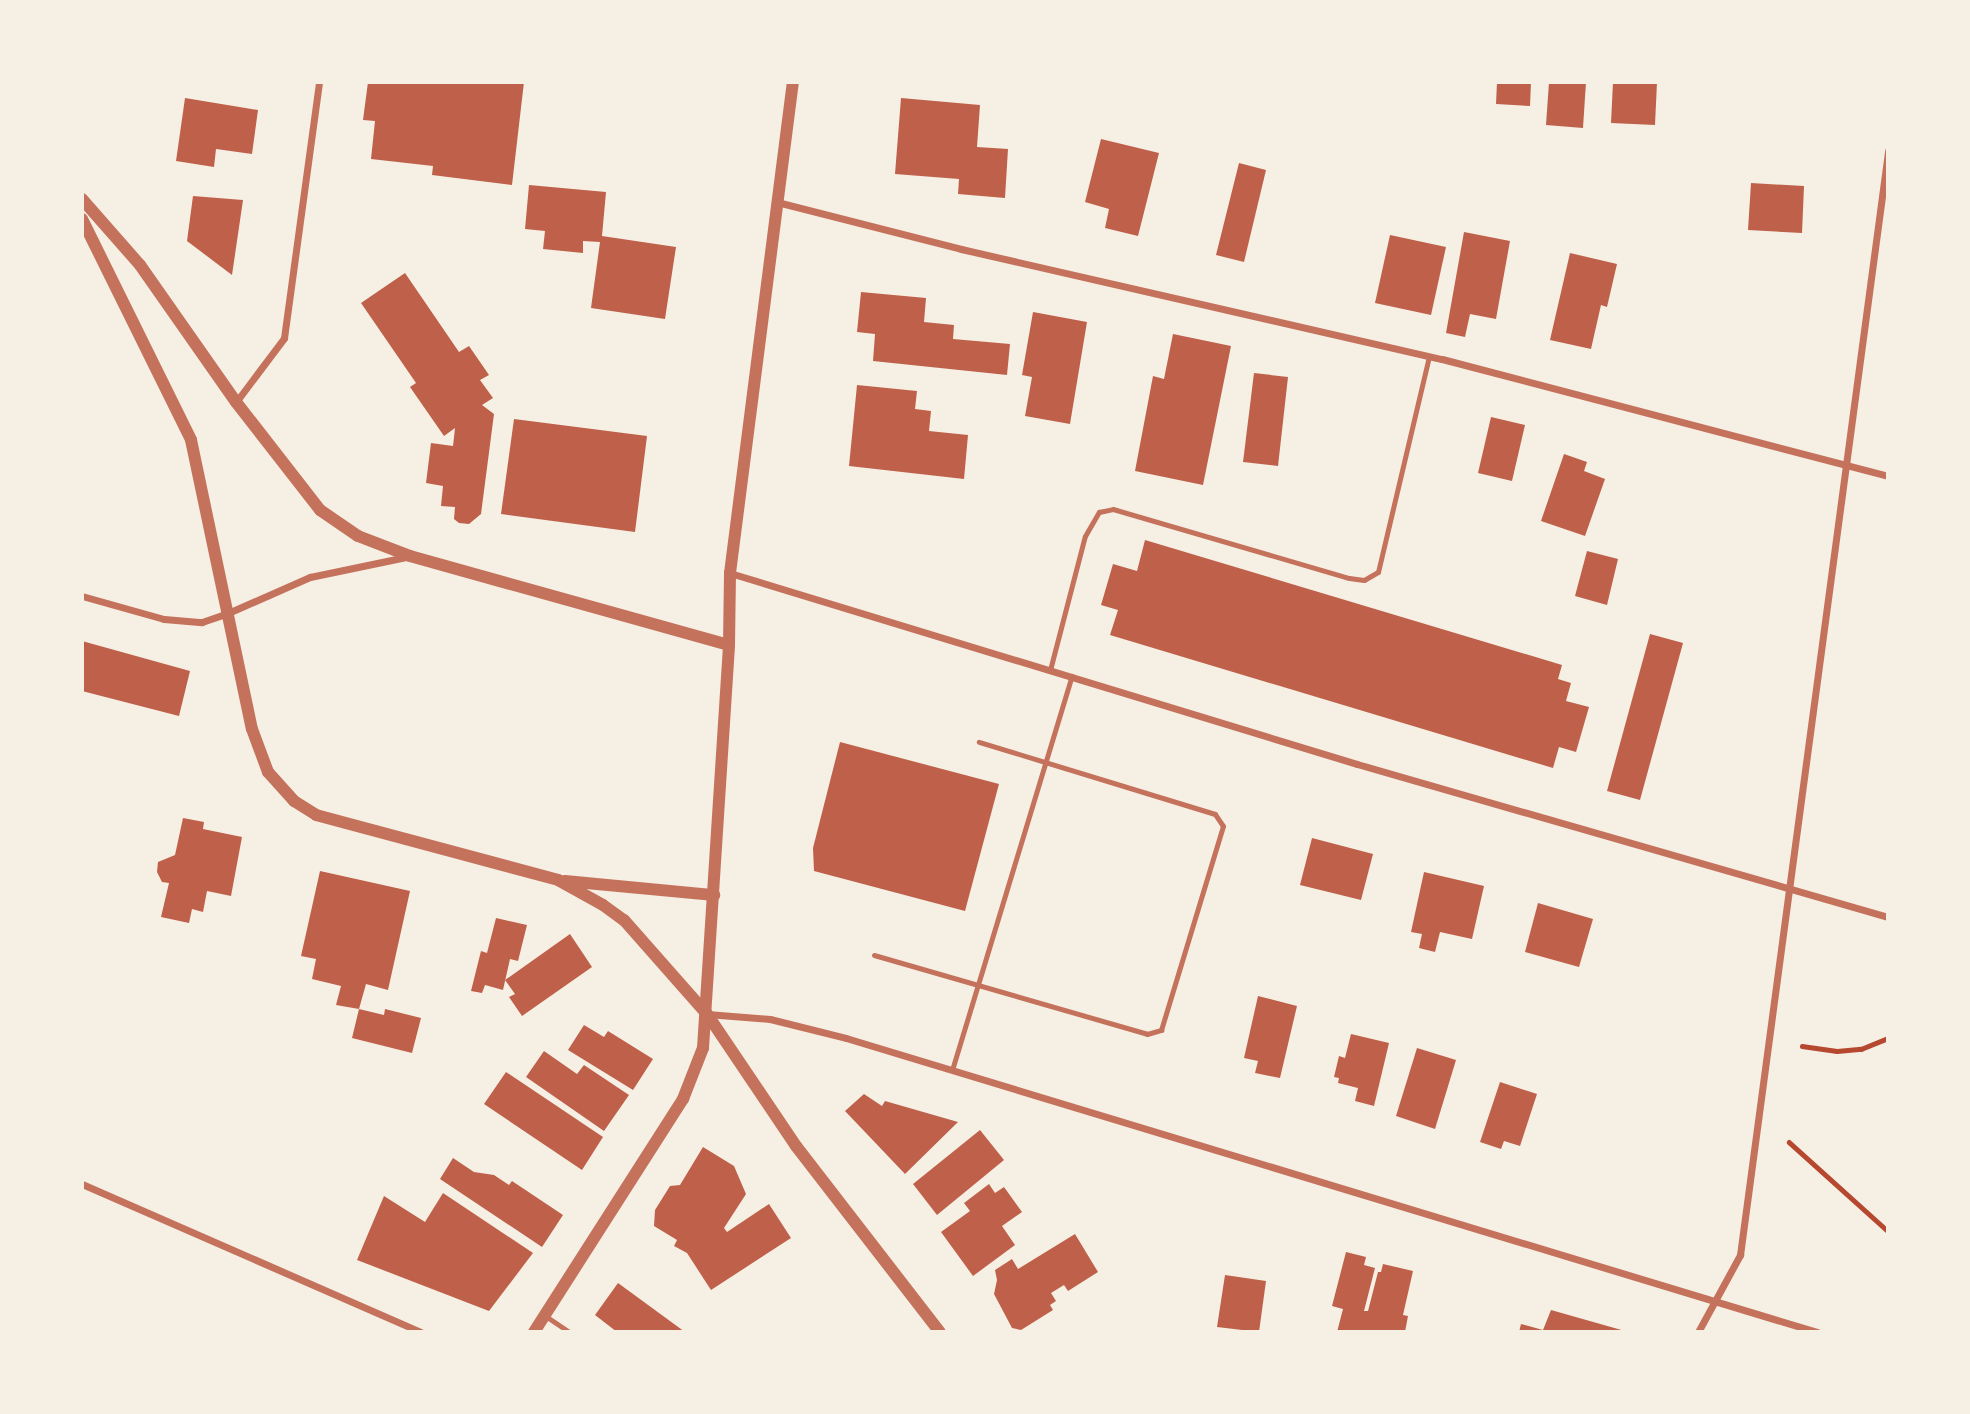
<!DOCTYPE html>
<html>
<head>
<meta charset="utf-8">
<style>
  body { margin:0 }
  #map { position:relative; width:1970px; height:1414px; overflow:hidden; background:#f6efe4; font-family:"Golos Text",sans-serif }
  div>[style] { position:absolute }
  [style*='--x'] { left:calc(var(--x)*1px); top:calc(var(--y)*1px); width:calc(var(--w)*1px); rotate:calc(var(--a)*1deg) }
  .building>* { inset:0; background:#bf614a }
  .path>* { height:4.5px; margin:-2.25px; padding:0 2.25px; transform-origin:2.25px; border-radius:2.25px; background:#b5482f }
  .service>* { height:5px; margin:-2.5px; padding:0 2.5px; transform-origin:2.5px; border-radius:2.5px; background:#c5725c }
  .minor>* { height:7px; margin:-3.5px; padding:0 3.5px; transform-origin:3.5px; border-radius:3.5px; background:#c5725c }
  .tertiary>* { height:12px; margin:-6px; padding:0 6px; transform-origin:6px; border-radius:6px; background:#c5725c }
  span { translate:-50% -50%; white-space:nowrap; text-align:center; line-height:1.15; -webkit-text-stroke:5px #f6efe4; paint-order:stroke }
  .frame { position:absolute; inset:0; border:84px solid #f6efe4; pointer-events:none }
</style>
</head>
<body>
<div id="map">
  <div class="building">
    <div style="clip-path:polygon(368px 82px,524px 82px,512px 185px,432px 175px,433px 166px,371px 159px,375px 121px,363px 120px)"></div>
    <div style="clip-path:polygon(1497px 82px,1531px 82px,1530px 106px,1496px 104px)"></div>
    <div style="clip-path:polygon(1549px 82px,1586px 82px,1583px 128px,1546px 125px)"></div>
    <div style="clip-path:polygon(1613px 82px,1657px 82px,1655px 125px,1611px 123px)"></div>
    <div style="clip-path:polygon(185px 98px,258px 110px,252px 154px,216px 149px,214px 167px,176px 161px)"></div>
    <div style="clip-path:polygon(901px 98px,980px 105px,977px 147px,1008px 149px,1005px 198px,958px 194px,959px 179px,895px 174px)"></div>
    <div style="clip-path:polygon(1101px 139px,1159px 153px,1138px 236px,1105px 228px,1109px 209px,1085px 202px)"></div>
    <div style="clip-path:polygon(1239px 163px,1266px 170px,1244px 262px,1216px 255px)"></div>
    <div style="clip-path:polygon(1751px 183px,1804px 186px,1802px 233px,1748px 230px)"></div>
    <div style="clip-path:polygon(529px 185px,606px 192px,602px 236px,676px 247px,665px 319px,591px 308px,600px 242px,583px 241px,583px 253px,543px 249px,545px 231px,525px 229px)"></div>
    <div style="clip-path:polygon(193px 196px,243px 200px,232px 275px,187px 241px)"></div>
    <div style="clip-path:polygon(1464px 232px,1510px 241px,1496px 319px,1470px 314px,1465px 337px,1446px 333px)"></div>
    <div style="clip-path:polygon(1390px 235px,1446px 247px,1431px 315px,1375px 303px)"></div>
    <div style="clip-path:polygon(1570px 253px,1617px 264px,1607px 307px,1601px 305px,1591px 349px,1550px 340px)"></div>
    <div style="clip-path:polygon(405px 273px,459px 352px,469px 346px,489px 375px,480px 380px,493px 398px,482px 405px,494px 414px,481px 514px,469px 524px,459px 523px,454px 519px,455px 507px,441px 506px,443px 486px,426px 483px,431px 443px,453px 446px,455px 428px,444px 436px,410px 387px,416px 383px,361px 303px)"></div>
    <div style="clip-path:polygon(861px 292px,926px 298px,924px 322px,954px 325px,953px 339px,1010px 344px,1007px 375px,873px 361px,875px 334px,857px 332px)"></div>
    <div style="clip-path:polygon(1033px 312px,1087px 322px,1070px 424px,1025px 416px,1032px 377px,1022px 375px)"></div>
    <div style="clip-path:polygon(1173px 334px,1231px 346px,1203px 485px,1135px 471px,1153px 376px,1164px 379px)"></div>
    <div style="clip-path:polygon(1254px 373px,1288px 377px,1278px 466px,1243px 462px)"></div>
    <div style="clip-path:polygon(857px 385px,917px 391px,915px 409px,931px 411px,929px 431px,968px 435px,964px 479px,849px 466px)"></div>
    <div style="clip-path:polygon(1491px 417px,1525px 425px,1512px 481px,1478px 473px)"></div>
    <div style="clip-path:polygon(514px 419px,647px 436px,635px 532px,501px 514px)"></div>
    <div style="clip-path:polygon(1564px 454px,1587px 462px,1584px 471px,1605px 479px,1585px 536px,1541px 521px)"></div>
    <div style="clip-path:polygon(1145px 540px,1562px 665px,1558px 679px,1571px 683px,1566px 701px,1589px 707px,1576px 752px,1559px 747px,1553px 768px,1110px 635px,1118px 610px,1101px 605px,1113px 564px,1137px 571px)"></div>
    <div style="clip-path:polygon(1587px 551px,1618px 559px,1607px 605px,1575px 596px)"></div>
    <div style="clip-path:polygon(1650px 634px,1683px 643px,1640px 800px,1607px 791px)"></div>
    <div style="clip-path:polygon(82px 641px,190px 671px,179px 716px,82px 691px)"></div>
    <div style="clip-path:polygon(840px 742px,999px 784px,965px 911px,814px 871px,813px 848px)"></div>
    <div style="clip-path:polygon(183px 818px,204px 822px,203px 829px,242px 837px,231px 896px,207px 891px,203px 912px,192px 909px,189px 923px,161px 917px,169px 883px,162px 882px,157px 872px,158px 862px,175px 855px)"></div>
    <div style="clip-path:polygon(1312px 838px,1373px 854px,1361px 900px,1300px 885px)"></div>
    <div style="clip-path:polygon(320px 871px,410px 891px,388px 990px,366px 984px,359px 1009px,336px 1005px,341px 986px,312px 979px,316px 959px,301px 956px)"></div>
    <div style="clip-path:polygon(1424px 872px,1484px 886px,1472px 939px,1440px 932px,1435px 952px,1419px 948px,1422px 934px,1411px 932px)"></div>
    <div style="clip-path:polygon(1538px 903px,1593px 919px,1579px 967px,1525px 952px)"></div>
    <div style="clip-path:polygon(496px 918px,527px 925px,518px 961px,510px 959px,503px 990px,485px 985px,482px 993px,471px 991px,481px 951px,487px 953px)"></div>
    <div style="clip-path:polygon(570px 934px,592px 967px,522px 1016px,509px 997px,515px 994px,505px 980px)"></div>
    <div style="clip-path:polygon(1258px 996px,1297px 1006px,1280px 1078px,1255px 1073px,1258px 1061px,1244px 1058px)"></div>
    <div style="clip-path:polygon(359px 1009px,384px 1015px,385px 1009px,421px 1018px,412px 1053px,352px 1038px)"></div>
    <div style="clip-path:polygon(584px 1025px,604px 1037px,608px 1031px,653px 1059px,633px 1090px,568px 1050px)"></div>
    <div style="clip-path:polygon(1351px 1034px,1389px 1043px,1374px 1106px,1355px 1101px,1358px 1088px,1338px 1083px,1339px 1078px,1334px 1077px,1339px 1056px,1345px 1058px)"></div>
    <div style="clip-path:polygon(1417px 1048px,1456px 1060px,1435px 1129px,1396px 1116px)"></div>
    <div style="clip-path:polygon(544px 1051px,577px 1074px,584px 1065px,629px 1095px,604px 1131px,526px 1077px)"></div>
    <div style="clip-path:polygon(506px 1072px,603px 1137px,582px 1170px,484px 1104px)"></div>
    <div style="clip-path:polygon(1500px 1082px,1537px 1094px,1520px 1146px,1504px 1141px,1501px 1149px,1480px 1142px)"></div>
    <div style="clip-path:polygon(864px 1094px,882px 1106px,885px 1101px,958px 1122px,905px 1174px,845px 1111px)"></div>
    <div style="clip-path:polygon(980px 1130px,1004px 1160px,937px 1215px,913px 1184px)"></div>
    <div style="clip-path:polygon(703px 1147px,734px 1166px,746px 1194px,724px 1228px,727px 1232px,769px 1204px,791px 1238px,711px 1290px,687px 1253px,674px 1246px,677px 1240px,654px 1226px,655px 1210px,670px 1186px,680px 1185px)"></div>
    <div style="clip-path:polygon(453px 1158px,474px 1172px,494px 1175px,509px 1185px,512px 1181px,563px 1215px,542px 1247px,440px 1179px)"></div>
    <div style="clip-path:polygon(989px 1184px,995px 1193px,1004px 1187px,1022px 1212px,1002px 1226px,1015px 1245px,973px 1276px,941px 1232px,970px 1211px,964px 1203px)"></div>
    <div style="clip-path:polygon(443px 1193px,533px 1253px,489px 1311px,357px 1260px,384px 1196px,425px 1222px)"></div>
    <div style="clip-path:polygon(1075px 1234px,1098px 1272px,1068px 1291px,1064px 1285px,1051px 1293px,1056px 1301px,1050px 1305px,1053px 1310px,1021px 1330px,1012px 1328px,994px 1294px,997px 1280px,995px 1270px,1012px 1259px,1018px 1269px)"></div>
    <div style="clip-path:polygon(1346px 1252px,1366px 1257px,1364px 1265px,1375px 1268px,1364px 1311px,1368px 1311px,1378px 1272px,1381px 1272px,1383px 1264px,1413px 1271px,1403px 1315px,1408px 1316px,1405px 1332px,1337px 1332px,1343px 1309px,1332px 1306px)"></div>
    <div style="clip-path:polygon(1225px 1275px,1266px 1281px,1259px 1332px,1217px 1327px)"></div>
    <div style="clip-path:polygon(618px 1283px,685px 1332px,617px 1332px,595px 1315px)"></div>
    <div style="clip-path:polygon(1551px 1310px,1625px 1331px,1625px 1332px,1519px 1332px,1521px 1324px,1543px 1330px)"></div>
  </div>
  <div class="path">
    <div style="--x:1802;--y:1046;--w:35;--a:8"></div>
    <div style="--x:1837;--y:1051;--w:24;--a:-5"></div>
    <div style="--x:1861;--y:1049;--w:29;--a:-22"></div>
    <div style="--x:1789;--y:1142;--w:133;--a:42"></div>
  </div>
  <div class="service">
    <div style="--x:1050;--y:670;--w:138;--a:-75.4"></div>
    <div style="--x:1085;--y:536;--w:28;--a:-60"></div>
    <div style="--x:1099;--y:512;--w:14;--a:-12"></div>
    <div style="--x:1113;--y:509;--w:246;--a:16.3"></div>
    <div style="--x:1349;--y:578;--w:15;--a:8"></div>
    <div style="--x:1364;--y:580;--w:16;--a:-30"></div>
    <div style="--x:1378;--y:572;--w:222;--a:-76.7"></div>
    <div style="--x:874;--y:955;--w:284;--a:16.1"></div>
    <div style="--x:1147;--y:1034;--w:15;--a:-16"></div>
    <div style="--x:1161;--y:1030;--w:213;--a:-73.1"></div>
    <div style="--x:1223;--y:826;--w:14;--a:-124"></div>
    <div style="--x:1215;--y:814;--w:247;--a:-163"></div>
    <div style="--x:952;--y:1070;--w:412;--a:-73.1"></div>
    <div style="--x:544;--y:1315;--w:30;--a:34"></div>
  </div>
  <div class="minor">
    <div style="--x:777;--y:202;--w:190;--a:14.3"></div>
    <div style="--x:961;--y:249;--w:493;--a:12.9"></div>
    <div style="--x:1442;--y:359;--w:461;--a:14.7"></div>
    <div style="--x:236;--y:402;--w:80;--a:-53.1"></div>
    <div style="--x:284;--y:338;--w:258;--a:-82.2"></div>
    <div style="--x:730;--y:573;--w:655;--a:16.94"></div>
    <div style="--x:1357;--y:764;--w:553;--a:16.07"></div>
    <div style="--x:82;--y:596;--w:85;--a:15.7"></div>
    <div style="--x:164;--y:619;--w:38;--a:5"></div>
    <div style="--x:202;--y:622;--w:28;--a:-19"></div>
    <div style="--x:228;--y:613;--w:90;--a:-23.7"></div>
    <div style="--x:310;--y:577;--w:98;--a:-11.8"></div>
    <div style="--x:707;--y:1014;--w:63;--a:4.5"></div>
    <div style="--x:770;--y:1019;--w:78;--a:14"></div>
    <div style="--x:846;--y:1038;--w:1015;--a:16.85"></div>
    <div style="--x:82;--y:1184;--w:370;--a:23.6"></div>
    <div style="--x:1698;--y:1332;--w:88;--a:-61.4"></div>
    <div style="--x:1740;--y:1255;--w:1114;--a:-82.36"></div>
  </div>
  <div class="tertiary">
    <div style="--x:82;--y:199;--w:88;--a:48.7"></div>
    <div style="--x:140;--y:265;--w:167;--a:55"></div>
    <div style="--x:236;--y:402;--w:137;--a:52.1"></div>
    <div style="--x:320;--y:510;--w:46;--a:34.4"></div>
    <div style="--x:358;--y:536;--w:56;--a:21"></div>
    <div style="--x:410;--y:556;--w:331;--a:15.6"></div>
    <div style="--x:82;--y:219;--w:246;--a:63.7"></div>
    <div style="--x:191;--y:440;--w:295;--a:78.1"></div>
    <div style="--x:252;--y:729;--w:46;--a:69.6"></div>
    <div style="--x:268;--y:772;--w:39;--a:48"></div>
    <div style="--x:294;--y:801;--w:26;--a:32"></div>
    <div style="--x:316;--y:815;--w:251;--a:15"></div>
    <div style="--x:558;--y:880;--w:51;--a:29.1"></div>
    <div style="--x:603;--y:905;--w:26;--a:36"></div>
    <div style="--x:624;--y:920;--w:125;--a:48.6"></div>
    <div style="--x:707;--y:1014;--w:159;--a:56"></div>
    <div style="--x:796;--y:1146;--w:235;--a:52.3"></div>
    <div style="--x:565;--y:881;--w:150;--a:5.4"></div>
    <div style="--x:534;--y:1332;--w:277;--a:-57.4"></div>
    <div style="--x:683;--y:1099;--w:55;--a:-68.6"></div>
    <div style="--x:703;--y:1048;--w:404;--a:-86.3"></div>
    <div style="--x:729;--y:645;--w:72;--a:-89.2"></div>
    <div style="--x:730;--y:573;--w:495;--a:-82.7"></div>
  </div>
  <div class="frame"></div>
</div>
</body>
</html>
